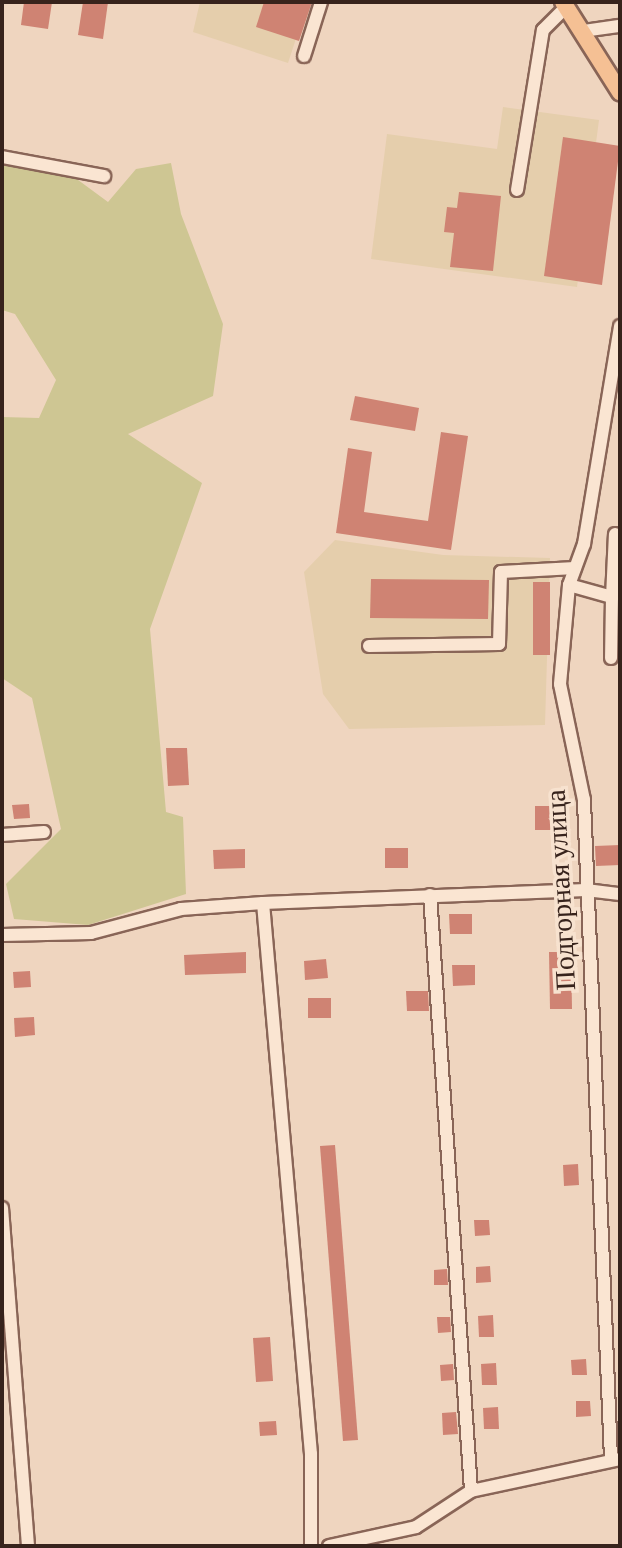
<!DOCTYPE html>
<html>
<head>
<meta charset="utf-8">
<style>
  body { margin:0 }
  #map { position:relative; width:622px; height:1548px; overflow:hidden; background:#efd5bf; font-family:"Crimson Pro",serif }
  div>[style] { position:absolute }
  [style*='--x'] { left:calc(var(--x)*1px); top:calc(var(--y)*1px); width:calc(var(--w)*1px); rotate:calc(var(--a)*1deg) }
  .farmland>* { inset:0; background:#e5ceac }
  .green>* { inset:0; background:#cec693 }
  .building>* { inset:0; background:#cf8373 }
  .roads { filter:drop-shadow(2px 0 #896557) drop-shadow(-2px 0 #896557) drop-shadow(0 2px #896557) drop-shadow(0 -2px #896557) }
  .minor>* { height:12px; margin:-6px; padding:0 6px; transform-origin:6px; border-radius:6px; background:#fae5d2 }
  .major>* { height:16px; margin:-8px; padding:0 8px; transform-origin:8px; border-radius:8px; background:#f5c094 }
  span { translate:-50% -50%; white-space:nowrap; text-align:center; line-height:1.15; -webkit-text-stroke:7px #f7e2cf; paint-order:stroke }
  .street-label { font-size:28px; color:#37231c }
  .frame { position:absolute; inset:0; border:4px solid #37231c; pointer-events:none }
</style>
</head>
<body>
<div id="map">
  <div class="farmland">
    <div style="clip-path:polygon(200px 2px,308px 2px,288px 63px,193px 32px)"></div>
    <div style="clip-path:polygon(503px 107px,599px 120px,577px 287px,371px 259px,387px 134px,497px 149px)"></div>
    <div style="clip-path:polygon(335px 540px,443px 555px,550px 558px,545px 725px,349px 729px,323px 694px,304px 572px)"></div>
  </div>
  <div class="green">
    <div style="clip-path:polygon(171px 163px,181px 214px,223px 324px,213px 396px,128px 434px,202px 483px,150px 629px,166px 812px,183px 817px,186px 894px,88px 925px,14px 919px,6px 884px,61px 829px,32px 698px,2px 678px,2px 417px,39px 418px,56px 380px,15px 314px,2px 310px,2px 165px,74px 177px,108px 202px,136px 169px)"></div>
  </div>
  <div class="building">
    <div style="clip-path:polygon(24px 2px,52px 2px,48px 29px,21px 25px)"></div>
    <div style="clip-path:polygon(83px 2px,108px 2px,103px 39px,78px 35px)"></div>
    <div style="clip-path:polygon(264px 2px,312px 2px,299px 41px,256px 27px)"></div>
    <div style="clip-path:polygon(563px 137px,620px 146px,602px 285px,544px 276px)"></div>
    <div style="clip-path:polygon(459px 192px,501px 196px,493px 271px,450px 267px,454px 233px,444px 232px,447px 207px,457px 208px)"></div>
    <div style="clip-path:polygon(355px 396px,419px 408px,415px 431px,350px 420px)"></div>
    <div style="clip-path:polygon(441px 432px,468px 436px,451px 550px,336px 533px,348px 448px,372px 452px,364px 512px,428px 521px)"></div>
    <div style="clip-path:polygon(371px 579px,489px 580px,488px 619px,370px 618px)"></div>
    <div style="clip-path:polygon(533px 582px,550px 582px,550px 655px,533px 655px)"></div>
    <div style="clip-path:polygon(166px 748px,187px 748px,189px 785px,168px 786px)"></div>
    <div style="clip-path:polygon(29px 804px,30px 818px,14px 819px,12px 805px)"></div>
    <div style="clip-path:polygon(535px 806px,564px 806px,564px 830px,535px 830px)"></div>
    <div style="clip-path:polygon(620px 845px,620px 865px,596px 866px,595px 846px)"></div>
    <div style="clip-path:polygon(385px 848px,408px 848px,408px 868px,385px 868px)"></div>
    <div style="clip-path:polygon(245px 849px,245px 868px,214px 869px,213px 850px)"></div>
    <div style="clip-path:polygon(449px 914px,472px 914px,472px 934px,450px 934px)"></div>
    <div style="clip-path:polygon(246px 952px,246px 973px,185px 975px,184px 955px)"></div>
    <div style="clip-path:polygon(549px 952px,571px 952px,572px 1009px,550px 1009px)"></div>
    <div style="clip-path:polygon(326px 959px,328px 978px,305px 980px,304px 961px)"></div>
    <div style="clip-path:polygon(452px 965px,475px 965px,475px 985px,453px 986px)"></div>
    <div style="clip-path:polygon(30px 971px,31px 987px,14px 988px,13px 972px)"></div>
    <div style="clip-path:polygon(406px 991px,428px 991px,429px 1011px,407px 1011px)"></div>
    <div style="clip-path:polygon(308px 998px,331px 998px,331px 1018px,308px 1018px)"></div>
    <div style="clip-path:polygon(34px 1017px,35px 1035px,15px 1037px,14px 1018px)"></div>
    <div style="clip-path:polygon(335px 1145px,358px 1440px,343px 1441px,320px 1146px)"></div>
    <div style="clip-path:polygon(578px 1164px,579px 1185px,564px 1186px,563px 1165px)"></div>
    <div style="clip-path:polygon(474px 1220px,489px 1220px,490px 1235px,475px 1236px)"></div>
    <div style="clip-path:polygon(490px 1266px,491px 1282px,476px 1283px,476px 1267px)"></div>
    <div style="clip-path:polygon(447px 1269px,448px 1285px,434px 1285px,434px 1270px)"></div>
    <div style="clip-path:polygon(493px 1315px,494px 1337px,479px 1337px,478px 1316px)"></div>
    <div style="clip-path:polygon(437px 1317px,450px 1317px,451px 1332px,438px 1333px)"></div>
    <div style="clip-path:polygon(270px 1337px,273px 1381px,256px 1382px,253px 1338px)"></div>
    <div style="clip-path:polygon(586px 1359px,587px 1375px,572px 1375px,571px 1360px)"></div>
    <div style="clip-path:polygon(496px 1363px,497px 1385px,482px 1385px,481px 1364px)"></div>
    <div style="clip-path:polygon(453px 1364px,454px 1380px,441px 1381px,440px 1365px)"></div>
    <div style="clip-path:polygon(576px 1401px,590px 1401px,591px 1416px,576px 1417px)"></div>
    <div style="clip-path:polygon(498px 1407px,499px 1429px,484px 1429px,483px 1408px)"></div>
    <div style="clip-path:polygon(456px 1412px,458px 1434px,443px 1435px,442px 1413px)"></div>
    <div style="clip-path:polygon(276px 1421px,277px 1435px,260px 1436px,259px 1422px)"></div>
  </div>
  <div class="roads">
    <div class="minor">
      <div style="--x:583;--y:31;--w:37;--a:-8"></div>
      <div style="--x:304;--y:56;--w:57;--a:-72.5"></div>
      <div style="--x:2;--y:157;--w:104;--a:10.6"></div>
      <div style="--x:517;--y:190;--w:162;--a:-80.8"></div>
      <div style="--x:543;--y:30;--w:33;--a:-45"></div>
      <div style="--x:569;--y:585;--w:45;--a:15.6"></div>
      <div style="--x:612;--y:597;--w:61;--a:90.9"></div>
      <div style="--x:612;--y:597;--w:63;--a:-87.3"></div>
      <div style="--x:369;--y:646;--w:130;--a:-0.9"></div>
      <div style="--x:499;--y:644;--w:72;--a:-88.4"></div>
      <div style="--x:501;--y:572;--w:74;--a:-3.1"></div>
      <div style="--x:2;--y:835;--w:42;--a:-4.1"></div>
      <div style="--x:430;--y:895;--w:597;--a:86.06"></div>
      <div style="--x:263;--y:903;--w:553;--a:85.02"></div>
      <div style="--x:311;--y:1454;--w:92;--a:90"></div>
      <div style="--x:2;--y:935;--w:89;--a:-1.3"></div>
      <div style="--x:91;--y:933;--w:93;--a:-14.9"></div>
      <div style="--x:181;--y:909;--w:82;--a:-4.2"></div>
      <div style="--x:263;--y:903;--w:323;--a:-2.3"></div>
      <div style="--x:586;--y:890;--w:34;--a:7"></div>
      <div style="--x:2;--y:1208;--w:339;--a:85.6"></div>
      <div style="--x:611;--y:1459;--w:660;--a:-92.35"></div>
      <div style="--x:584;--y:800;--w:118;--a:-101.7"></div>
      <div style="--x:560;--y:684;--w:99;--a:-84.8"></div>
      <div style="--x:569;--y:585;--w:44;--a:-69.9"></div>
      <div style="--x:584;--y:544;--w:221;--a:-80.6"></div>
      <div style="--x:329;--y:1546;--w:89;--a:-12.3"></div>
      <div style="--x:416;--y:1527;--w:66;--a:-33.2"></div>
      <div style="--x:471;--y:1491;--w:152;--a:-12.1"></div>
    </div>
    <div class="major">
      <div style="--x:563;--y:2;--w:107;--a:57.7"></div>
    </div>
  </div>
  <div class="street-label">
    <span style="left:561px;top:890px;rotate:-93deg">Подгорная улица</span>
  </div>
  <div class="frame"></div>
</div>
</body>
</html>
